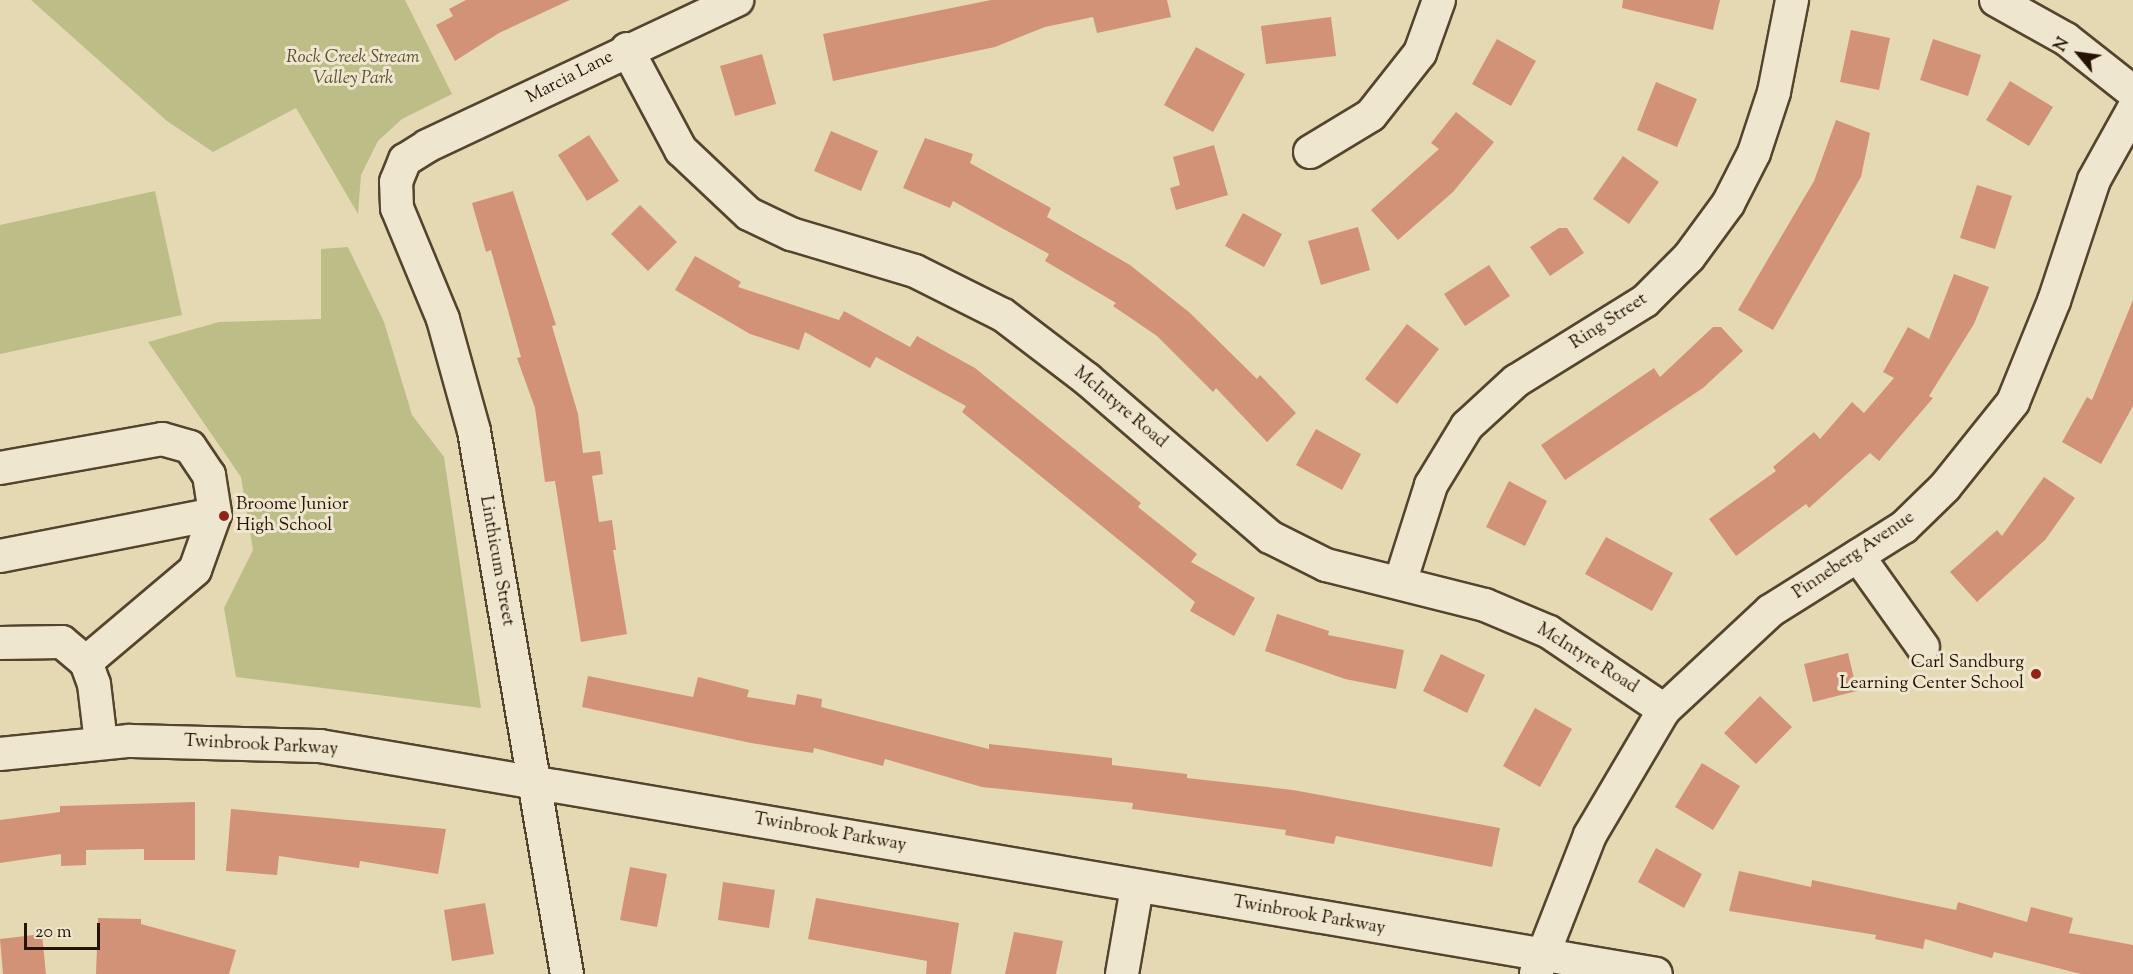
<!DOCTYPE html>
<html>
<head>
<meta charset="utf-8">
<style>
  body { margin:0 }
  #map { position:relative; width:2133px; height:974px; overflow:hidden; background:#e5d9b4; font-family:"Sorts Mill Goudy",serif }
  div>[style] { position:absolute }
  [style*='--x'] { left:calc(var(--x)*1px); top:calc(var(--y)*1px); width:calc(var(--w)*1px); rotate:calc(var(--a)*1deg) }
  .green>* { inset:0; background:#bcbd87 }
  .building>* { inset:0; background:#d29278 }
  .roads { filter:drop-shadow(2px 0 #55442d) drop-shadow(-2px 0 #55442d) drop-shadow(0 2px #55442d) drop-shadow(0 -2px #55442d) }
  .minor>* { height:32px; margin:-16px; padding:0 16px; transform-origin:16px; border-radius:16px; background:#eee6ce }
  .dots>* { width:16px; height:16px; translate:-50% -50%; box-sizing:border-box; border:3px solid #eee6ce; border-radius:50% }
  span { translate:-50% -50%; white-space:nowrap; text-align:center; line-height:1.15; -webkit-text-stroke:6px #eee6ce; paint-order:stroke }
  .park-label { font-size:18px; color:#5a4e2f; font-style:italic }
  .street-label { font-size:18px; color:#251200 }
  .poi-label { font-size:18px; color:#251200 }
  .left { translate:0 -50%; text-align:left }
  .right { translate:-100% -50%; text-align:right }
  .north { position:absolute; left:2049px; top:24px; width:60px; height:60px; -webkit-text-stroke:4px #eee6ce; paint-order:stroke; rotate:299deg; font-size:16px; font-weight:700; line-height:24px; text-align:center; color:#251200 }
  .north::after { content:''; display:block; margin:auto; width:21px; height:27px; background:#251200; clip-path:polygon(50% 0,100% 100%,50% 72%,0 100%) }
  .scale { position:absolute; left:24px; top:923px; width:76px; height:27px; box-sizing:border-box; border:3px solid #251200; border-top:0; padding-left:8px; font-size:18px; line-height:21px; white-space:nowrap; color:#251200; -webkit-text-stroke:4px #eee6ce; paint-order:stroke }
</style>
</head>
<body>
<div id="map">
  <div class="green">
    <div style="clip-path:polygon(31px 0,405px 0,452px 94px,402px 119px,378px 141px,361px 175px,358px 214px,296px 108px,213px 152px,167px 121px)"></div>
    <div style="clip-path:polygon(155px 191px,182px 315px,0 354px,0 225px)"></div>
    <div style="clip-path:polygon(348px 247px,384px 322px,412px 415px,444px 457px,481px 708px,236px 677px,224px 608px,253px 550px,241px 477px,148px 342px,219px 322px,321px 319px,321px 249px)"></div>
  </div>
  <div class="building">
    <div style="clip-path:polygon(466px 0,570px 0,499px 33px,455px 61px,436px 25px,453px 16px,449px 9px)"></div>
    <div style="clip-path:polygon(991px 0,1167px 0,1171px 17px,1097px 33px,1093px 17px,1045px 27px,995px 47px,833px 81px,823px 34px)"></div>
    <div style="clip-path:polygon(1623px 0,1720px 0,1713px 30px,1622px 8px)"></div>
    <div style="clip-path:polygon(1331px 17px,1336px 56px,1266px 64px,1261px 26px)"></div>
    <div style="clip-path:polygon(1851px 30px,1890px 38px,1879px 90px,1840px 82px)"></div>
    <div style="clip-path:polygon(1497px 39px,1536px 61px,1511px 106px,1472px 84px)"></div>
    <div style="clip-path:polygon(1933px 39px,1981px 55px,1968px 96px,1920px 80px)"></div>
    <div style="clip-path:polygon(1196px 47px,1245px 74px,1213px 132px,1164px 105px)"></div>
    <div style="clip-path:polygon(762px 54px,776px 104px,735px 116px,720px 66px)"></div>
    <div style="clip-path:polygon(2010px 81px,2053px 107px,2029px 146px,1986px 120px)"></div>
    <div style="clip-path:polygon(1656px 82px,1697px 99px,1677px 147px,1637px 130px)"></div>
    <div style="clip-path:polygon(1456px 112px,1494px 142px,1453px 192px,1398px 240px,1371px 210px,1439px 149px,1431px 143px)"></div>
    <div style="clip-path:polygon(1836px 120px,1870px 133px,1861px 177px,1773px 330px,1738px 310px,1814px 181px)"></div>
    <div style="clip-path:polygon(831px 131px,878px 151px,861px 191px,814px 171px)"></div>
    <div style="clip-path:polygon(589px 135px,619px 181px,587px 201px,558px 155px)"></div>
    <div style="clip-path:polygon(925px 138px,973px 154px,970px 163px,1051px 208px,1047px 217px,1130px 265px,1190px 313px,1257px 379px,1260px 375px,1296px 413px,1267px 442px,1216px 388px,1213px 392px,1157px 336px,1113px 306px,1116px 303px,1045px 261px,1049px 254px,953px 201px,950px 208px,903px 188px)"></div>
    <div style="clip-path:polygon(1214px 145px,1228px 195px,1176px 210px,1170px 188px,1180px 185px,1173px 157px)"></div>
    <div style="clip-path:polygon(1623px 156px,1659px 182px,1629px 224px,1593px 199px)"></div>
    <div style="clip-path:polygon(1977px 185px,2012px 196px,1995px 249px,1960px 238px)"></div>
    <div style="clip-path:polygon(513px 191px,556px 325px,552px 326px,578px 414px,583px 453px,600px 451px,603px 474px,592px 476px,599px 522px,612px 520px,616px 550px,613px 550px,627px 634px,581px 642px,555px 481px,545px 482px,535px 408px,517px 358px,521px 357px,491px 250px,486px 252px,472px 203px)"></div>
    <div style="clip-path:polygon(640px 205px,677px 242px,648px 271px,611px 234px)"></div>
    <div style="clip-path:polygon(1243px 213px,1282px 234px,1264px 267px,1225px 246px)"></div>
    <div style="clip-path:polygon(1358px 227px,1370px 270px,1321px 285px,1308px 241px)"></div>
    <div style="clip-path:polygon(1559px 228px,1567px 228px,1584px 253px,1550px 276px,1530px 247px)"></div>
    <div style="clip-path:polygon(695px 256px,741px 282px,738px 287px,839px 320px,844px 311px,910px 347px,917px 336px,975px 368px,1141px 503px,1138px 507px,1197px 554px,1191px 562px,1255px 598px,1234px 636px,1190px 611px,1195px 602px,962px 412px,966px 406px,876px 357px,870px 368px,805px 332px,799px 350px,750px 334px,675px 290px)"></div>
    <div style="clip-path:polygon(1489px 265px,1510px 296px,1465px 326px,1444px 294px)"></div>
    <div style="clip-path:polygon(1954px 274px,1989px 287px,1974px 324px,1929px 396px,1933px 398px,1879px 461px,1870px 453px,1809px 508px,1806px 504px,1736px 556px,1709px 519px,1776px 471px,1773px 467px,1814px 432px,1820px 439px,1852px 402px,1864px 413px,1894px 378px,1883px 372px,1908px 327px,1929px 339px)"></div>
    <div style="clip-path:polygon(2133px 300px,2133px 406px,2101px 464px,2062px 442px,2087px 397px,2092px 400px)"></div>
    <div style="clip-path:polygon(1407px 324px,1439px 349px,1397px 404px,1365px 379px)"></div>
    <div style="clip-path:polygon(1713px 327px,1721px 327px,1743px 351px,1703px 388px,1565px 480px,1541px 445px,1654px 368px,1660px 377px)"></div>
    <div style="clip-path:polygon(1316px 429px,1361px 454px,1342px 490px,1296px 465px)"></div>
    <div style="clip-path:polygon(2044px 477px,2075px 498px,2045px 540px,1977px 602px,1950px 572px,1997px 530px,2002px 536px)"></div>
    <div style="clip-path:polygon(1509px 481px,1547px 501px,1525px 546px,1486px 527px)"></div>
    <div style="clip-path:polygon(1606px 537px,1673px 573px,1652px 611px,1585px 574px)"></div>
    <div style="clip-path:polygon(1277px 614px,1329px 631px,1328px 635px,1404px 650px,1396px 689px,1345px 679px,1265px 651px)"></div>
    <div style="clip-path:polygon(1848px 653px,1857px 691px,1813px 702px,1804px 664px)"></div>
    <div style="clip-path:polygon(1441px 654px,1485px 675px,1467px 713px,1423px 691px)"></div>
    <div style="clip-path:polygon(588px 676px,693px 697px,698px 677px,749px 690px,747px 697px,795px 705px,797px 694px,822px 699px,821px 707px,989px 749px,989px 744px,1112px 758px,1112px 765px,1187px 774px,1187px 778px,1293px 790px,1500px 828px,1492px 867px,1336px 836px,1334px 844px,1285px 835px,1286px 830px,1132px 809px,1133px 803px,982px 787px,885px 759px,883px 766px,814px 748px,813px 753px,751px 743px,582px 707px)"></div>
    <div style="clip-path:polygon(1760px 696px,1792px 727px,1756px 764px,1724px 733px)"></div>
    <div style="clip-path:polygon(1535px 708px,1572px 729px,1540px 787px,1503px 766px)"></div>
    <div style="clip-path:polygon(1702px 763px,1740px 786px,1713px 830px,1675px 807px)"></div>
    <div style="clip-path:polygon(195px 802px,195px 860px,144px 860px,144px 849px,86px 850px,86px 865px,61px 866px,61px 854px,0 863px,0 820px,60px 812px,60px 806px)"></div>
    <div style="clip-path:polygon(231px 809px,446px 829px,438px 874px,360px 861px,359px 868px,279px 856px,277px 875px,226px 871px)"></div>
    <div style="clip-path:polygon(1656px 848px,1702px 874px,1684px 908px,1638px 882px)"></div>
    <div style="clip-path:polygon(630px 867px,667px 874px,657px 927px,620px 920px)"></div>
    <div style="clip-path:polygon(1739px 871px,1811px 887px,1812px 880px,1956px 910px,1958px 902px,2027px 922px,2031px 907px,2073px 918px,2069px 933px,2133px 945px,2133px 974px,2081px 974px,1994px 952px,1992px 958px,1925px 939px,1923px 949px,1875px 939px,1876px 935px,1729px 911px)"></div>
    <div style="clip-path:polygon(723px 882px,775px 890px,769px 928px,718px 920px)"></div>
    <div style="clip-path:polygon(816px 898px,959px 923px,951px 974px,926px 974px,927px 961px,808px 939px)"></div>
    <div style="clip-path:polygon(485px 903px,494px 954px,452px 961px,444px 910px)"></div>
    <div style="clip-path:polygon(98px 918px,141px 919px,141px 924px,236px 950px,229px 974px,96px 974px)"></div>
    <div style="clip-path:polygon(1014px 932px,1063px 941px,1056px 974px,1005px 974px)"></div>
    <div style="clip-path:polygon(42px 934px,46px 974px,3px 974px,0 939px)"></div>
  </div>
  <div class="roads">
    <div class="minor">
      <div style="--x:1996;--y:0;--w:80;--a:29.1"></div>
      <div style="--x:2066;--y:39;--w:85;--a:38.3"></div>
      <div style="--x:627;--y:49;--w:115;--a:61.9"></div>
      <div style="--x:681;--y:150;--w:93;--a:43.3"></div>
      <div style="--x:749;--y:214;--w:47;--a:25.5"></div>
      <div style="--x:791;--y:234;--w:129;--a:16.6"></div>
      <div style="--x:915;--y:271;--w:98;--a:26.6"></div>
      <div style="--x:1003;--y:315;--w:106;--a:37.3"></div>
      <div style="--x:1087;--y:379;--w:242;--a:40.8"></div>
      <div style="--x:1270;--y:537;--w:63;--a:26.6"></div>
      <div style="--x:1326;--y:565;--w:164;--a:14.1"></div>
      <div style="--x:1485;--y:605;--w:69;--a:22.9"></div>
      <div style="--x:1549;--y:632;--w:139;--a:34.1"></div>
      <div style="--x:1310;--y:152;--w:71;--a:-31.2"></div>
      <div style="--x:1371;--y:115;--w:79;--a:-51.7"></div>
      <div style="--x:1420;--y:53;--w:56;--a:-70.3"></div>
      <div style="--x:0;--y:468;--w:165;--a:-10.1"></div>
      <div style="--x:162;--y:439;--w:29;--a:16"></div>
      <div style="--x:190;--y:447;--w:34;--a:56"></div>
      <div style="--x:209;--y:475;--w:39;--a:81"></div>
      <div style="--x:215;--y:514;--w:59;--a:109.7"></div>
      <div style="--x:195;--y:570;--w:143;--a:139.8"></div>
      <div style="--x:0;--y:556;--w:219;--a:-11.1"></div>
      <div style="--x:1858;--y:556;--w:112;--a:54.5"></div>
      <div style="--x:1400;--y:583;--w:103;--a:-72.4"></div>
      <div style="--x:1431;--y:485;--w:69;--a:-58.6"></div>
      <div style="--x:1467;--y:426;--w:67;--a:-42.6"></div>
      <div style="--x:1516;--y:381;--w:152;--a:-31.8"></div>
      <div style="--x:1645;--y:301;--w:62;--a:-45"></div>
      <div style="--x:1689;--y:257;--w:66;--a:-53.7"></div>
      <div style="--x:1728;--y:204;--w:57;--a:-63"></div>
      <div style="--x:1754;--y:153;--w:64;--a:-71.8"></div>
      <div style="--x:1774;--y:92;--w:94;--a:-78.9"></div>
      <div style="--x:0;--y:643;--w:62;--a:-0.9"></div>
      <div style="--x:62;--y:642;--w:31;--a:40"></div>
      <div style="--x:86;--y:662;--w:23;--a:70"></div>
      <div style="--x:94;--y:684;--w:59;--a:83.2"></div>
      <div style="--x:0;--y:754;--w:130;--a:-5.8"></div>
      <div style="--x:129;--y:741;--w:191;--a:1.5"></div>
      <div style="--x:320;--y:746;--w:1355;--a:9.68"></div>
      <div style="--x:1536;--y:973;--w:148;--a:-68.6"></div>
      <div style="--x:1590;--y:835;--w:145;--a:-59.4"></div>
      <div style="--x:1664;--y:710;--w:145;--a:-43"></div>
      <div style="--x:1770;--y:611;--w:158;--a:-32.1"></div>
      <div style="--x:1904;--y:527;--w:57;--a:-44.3"></div>
      <div style="--x:1945;--y:487;--w:109;--a:-51.3"></div>
      <div style="--x:2013;--y:402;--w:109;--a:-67.9"></div>
      <div style="--x:2054;--y:301;--w:127;--a:-71.7"></div>
      <div style="--x:2094;--y:180;--w:80;--a:-60.9"></div>
      <div style="--x:567;--y:974;--w:551;--a:-99.72"></div>
      <div style="--x:474;--y:431;--w:116;--a:-105.5"></div>
      <div style="--x:443;--y:319;--w:120;--a:-112.5"></div>
      <div style="--x:397;--y:208;--w:26;--a:-92"></div>
      <div style="--x:396;--y:182;--w:24;--a:-68"></div>
      <div style="--x:405;--y:160;--w:26;--a:-32"></div>
      <div style="--x:427;--y:146;--w:343;--a:-25.2"></div>
      <div style="--x:1122;--y:974;--w:88;--a:-80.2"></div>
    </div>
  </div>
  <div class="dots">
    <div style="left:224px;top:516px;background:#8f2418"></div>
    <div style="left:2036px;top:674px;background:#8f2418"></div>
  </div>
  <div class="park-label">
    <span style="left:353px;top:69px">Rock Creek Stream<br>Valley Park</span>
  </div>
  <div class="street-label">
    <span style="left:570px;top:78px;rotate:-27deg">Marcia Lane</span>
    <span style="left:1609px;top:322px;rotate:-33deg">Ring Street</span>
    <span style="left:1120px;top:408px;rotate:40deg">McIntyre Road</span>
    <span style="left:1854px;top:556px;rotate:-34deg">Pinneberg Avenue</span>
    <span style="left:496px;top:561px;rotate:80deg">Linthicum Street</span>
    <span style="left:1587px;top:659px;rotate:32deg">McIntyre Road</span>
    <span style="left:261px;top:746px;rotate:3deg">Twinbrook Parkway</span>
    <span style="left:830px;top:833px;rotate:10deg">Twinbrook Parkway</span>
    <span style="left:1309px;top:916px;rotate:10deg">Twinbrook Parkway</span>
  </div>
  <div class="poi-label">
    <span class="left" style="left:236px;top:516px">Broome Junior<br>High School</span>
    <span class="right" style="left:2024px;top:674px">Carl Sandburg<br>Learning Center School</span>
  </div>
  <div class="north">N</div>
  <div class="scale">20 m</div>
</div>
</body>
</html>
